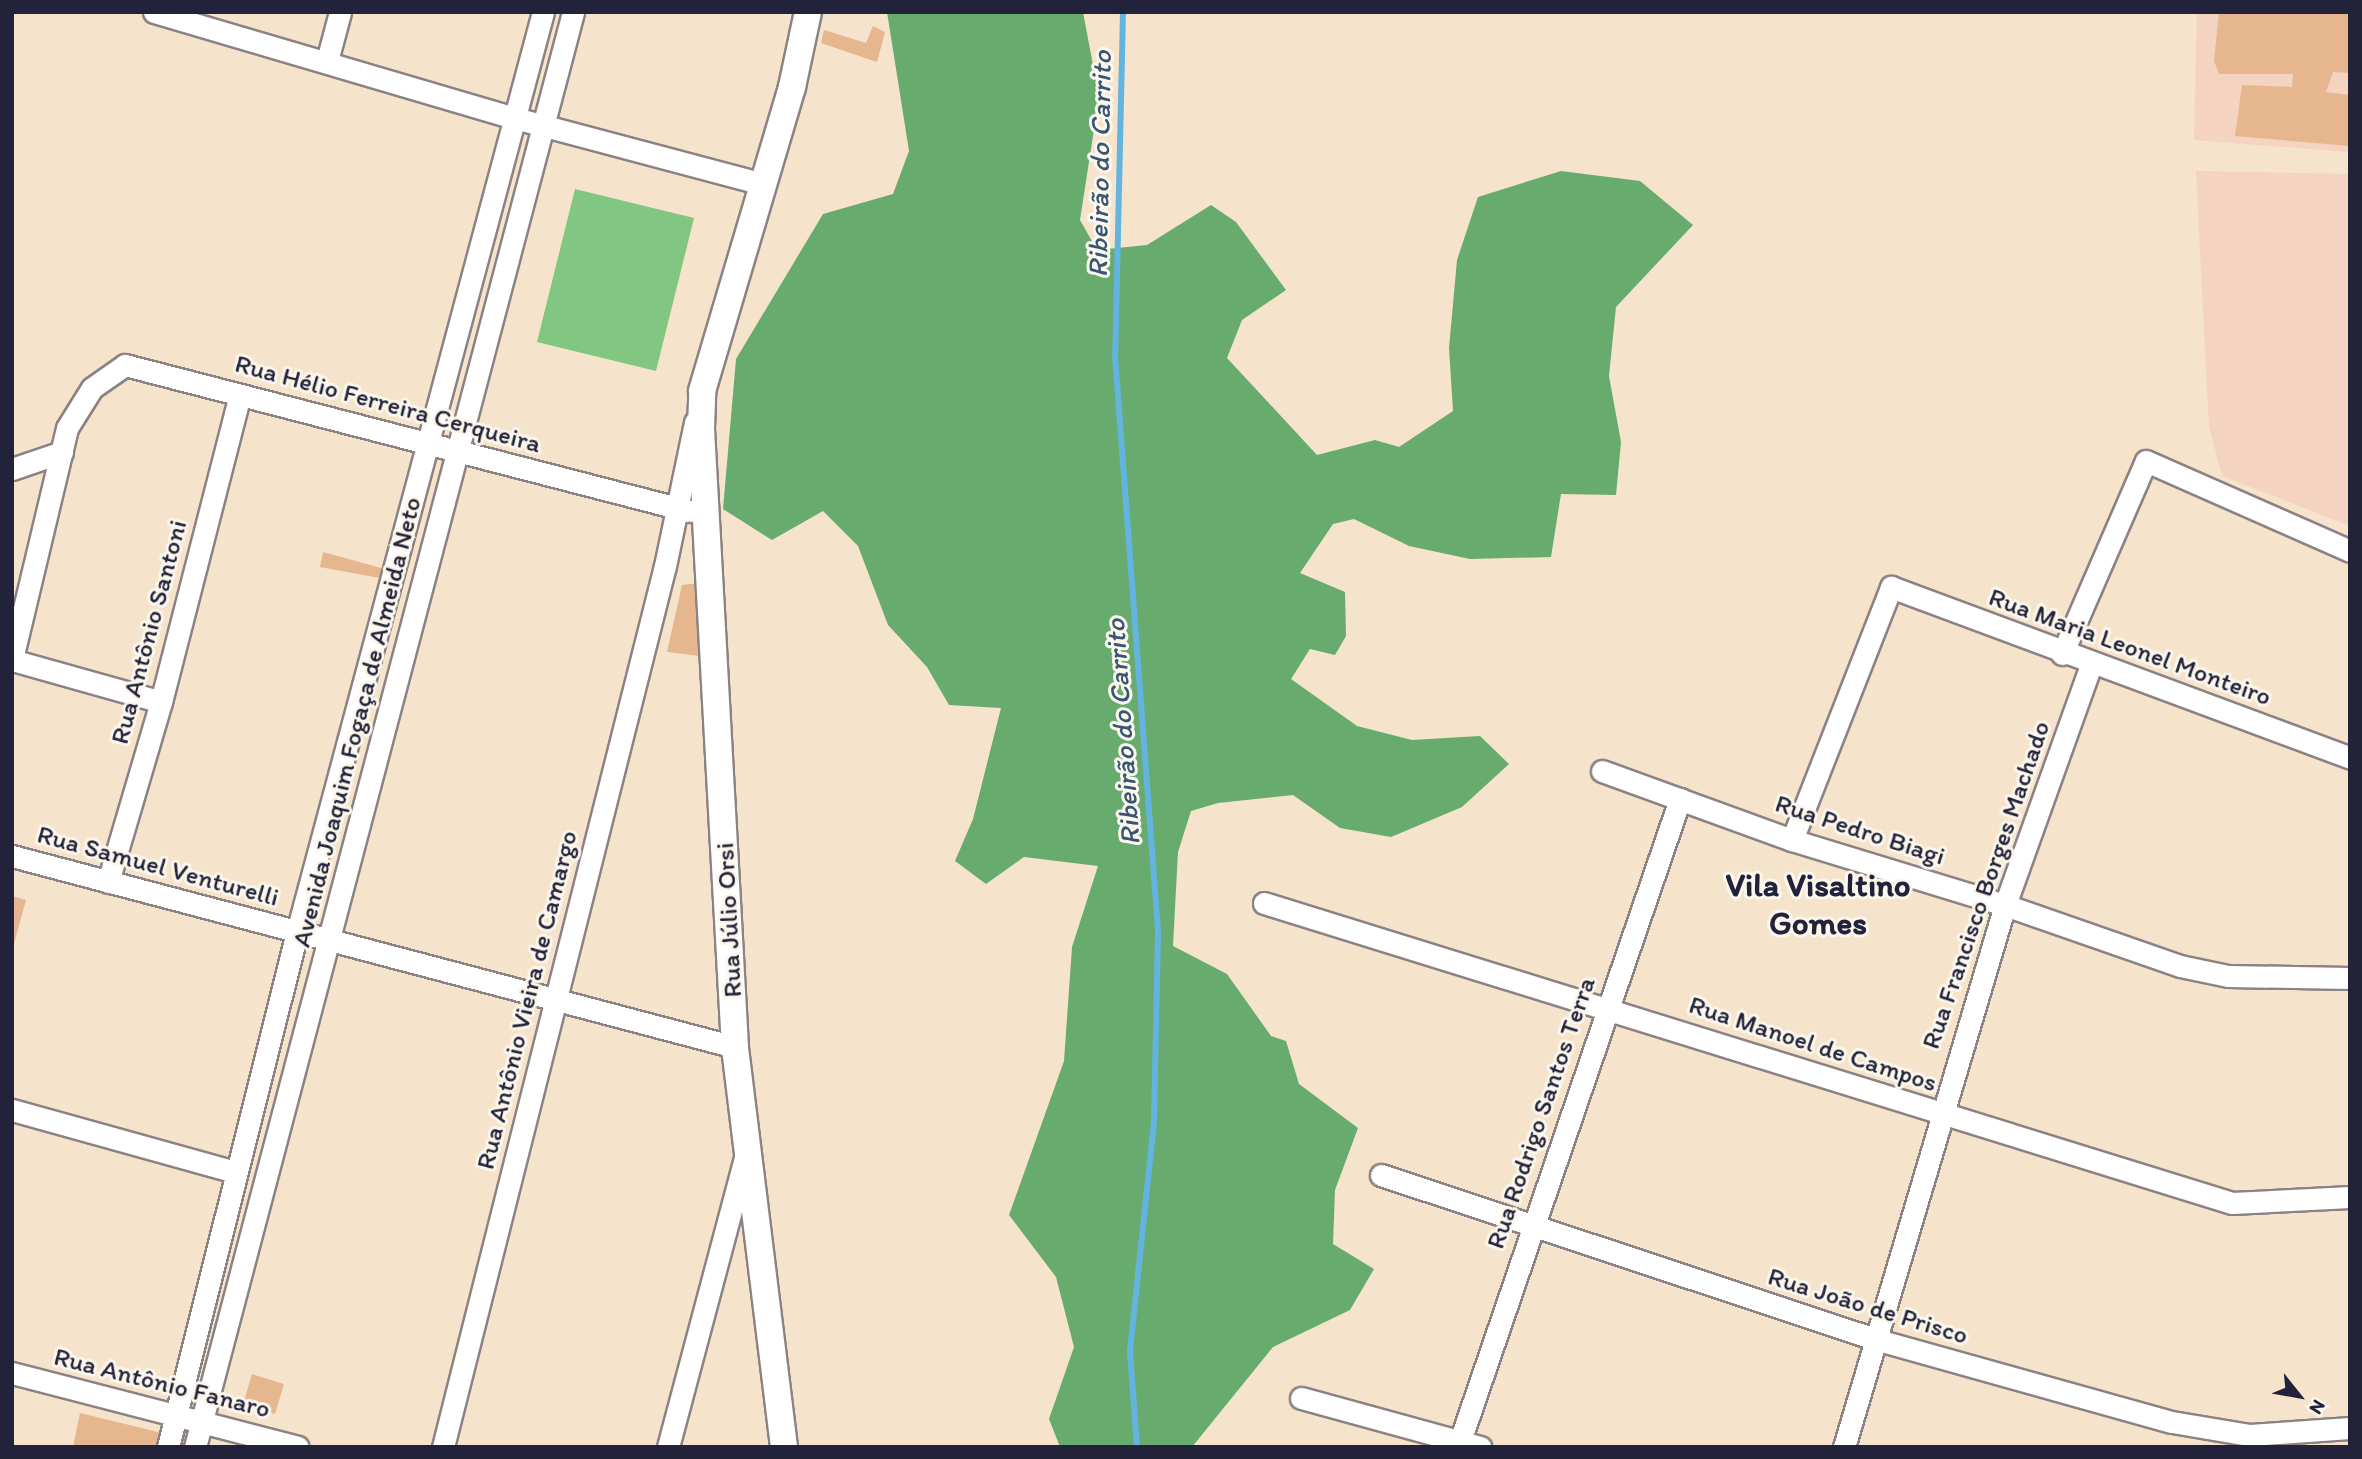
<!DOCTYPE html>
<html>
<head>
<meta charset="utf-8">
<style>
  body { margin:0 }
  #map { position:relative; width:2362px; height:1459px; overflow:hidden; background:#f6e3cb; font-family:Itim,sans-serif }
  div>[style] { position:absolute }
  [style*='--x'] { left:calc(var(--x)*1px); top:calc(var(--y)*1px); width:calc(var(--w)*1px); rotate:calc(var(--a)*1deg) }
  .built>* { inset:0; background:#f4d3c0 }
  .green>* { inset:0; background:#81c681 }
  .forest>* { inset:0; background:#68ab6f }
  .stream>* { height:6px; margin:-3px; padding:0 3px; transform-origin:3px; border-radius:3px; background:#63b5df }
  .building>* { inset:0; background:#e6b68e }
  .roads { filter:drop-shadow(2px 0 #8c8283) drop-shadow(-2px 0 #8c8283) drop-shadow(0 2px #8c8283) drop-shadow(0 -2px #8c8283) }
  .minor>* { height:21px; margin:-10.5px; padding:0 10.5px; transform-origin:10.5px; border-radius:10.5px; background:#fff }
  .major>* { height:26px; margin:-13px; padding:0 13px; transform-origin:13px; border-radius:13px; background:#fff }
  span { translate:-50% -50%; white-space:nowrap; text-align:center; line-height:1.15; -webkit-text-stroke:6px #fbf7ec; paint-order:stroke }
  .street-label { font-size:26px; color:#22223b }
  .water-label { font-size:28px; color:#395574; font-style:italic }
  .district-label { font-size:33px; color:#22223b; font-weight:700 }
  .frame { position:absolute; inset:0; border:14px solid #22223b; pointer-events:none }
  .north { position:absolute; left:2264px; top:1361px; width:70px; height:70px; -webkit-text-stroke:5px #fbf7ec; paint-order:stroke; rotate:121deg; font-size:19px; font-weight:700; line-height:28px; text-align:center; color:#22223b }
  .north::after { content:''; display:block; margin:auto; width:24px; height:32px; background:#22223b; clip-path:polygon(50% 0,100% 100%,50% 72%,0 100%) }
</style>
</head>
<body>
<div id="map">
  <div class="built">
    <div style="clip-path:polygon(2197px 12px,2350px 12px,2350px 152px,2194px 140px)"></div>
    <div style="clip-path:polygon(2196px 171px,2350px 174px,2350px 526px,2222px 476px,2209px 427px)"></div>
  </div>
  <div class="green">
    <div style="clip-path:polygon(575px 189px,694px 218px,656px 371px,537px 342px)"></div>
  </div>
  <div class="forest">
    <div style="clip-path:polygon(887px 12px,1083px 12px,1099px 97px,1080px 220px,1097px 250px,1147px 245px,1211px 205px,1236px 222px,1286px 290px,1242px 320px,1227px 358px,1317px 455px,1375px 440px,1399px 447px,1453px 411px,1449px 348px,1457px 260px,1478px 197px,1561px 171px,1640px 181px,1693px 225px,1616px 307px,1609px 376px,1621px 442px,1616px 495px,1561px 494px,1551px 557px,1470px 559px,1409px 546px,1354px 519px,1333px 524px,1300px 573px,1345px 592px,1346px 636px,1335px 655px,1310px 649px,1291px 679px,1357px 726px,1412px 740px,1480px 736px,1509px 764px,1462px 807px,1391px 837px,1340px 828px,1293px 795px,1218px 803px,1191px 811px,1178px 852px,1173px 946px,1227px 974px,1271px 1036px,1286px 1041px,1299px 1084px,1358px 1128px,1335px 1190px,1333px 1244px,1374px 1269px,1350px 1310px,1273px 1347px,1192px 1447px,1060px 1447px,1049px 1419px,1074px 1347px,1056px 1277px,1009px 1215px,1064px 1061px,1072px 947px,1098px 866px,1024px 857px,986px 884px,955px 861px,973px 819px,1001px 708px,949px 705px,927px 667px,888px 625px,858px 546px,823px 511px,772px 540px,723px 509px,736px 359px,823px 214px,893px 194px,909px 151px)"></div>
  </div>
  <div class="stream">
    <div style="--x:1123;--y:12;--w:344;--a:91.3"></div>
    <div style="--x:1115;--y:356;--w:577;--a:85.72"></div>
    <div style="--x:1158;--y:931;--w:191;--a:91.2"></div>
    <div style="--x:1154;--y:1122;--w:231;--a:96"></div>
    <div style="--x:1130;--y:1352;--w:95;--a:85.8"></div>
  </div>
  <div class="building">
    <div style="clip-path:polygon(2219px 12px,2350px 12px,2350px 73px,2333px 72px,2326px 92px,2350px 95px,2350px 146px,2235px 136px,2242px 85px,2292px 87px,2293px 74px,2219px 74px,2214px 61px)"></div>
    <div style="clip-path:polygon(873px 26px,885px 32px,877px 62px,821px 43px,824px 30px,866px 43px)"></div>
    <div style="clip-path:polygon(323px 552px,392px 571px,390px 580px,320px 567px)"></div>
    <div style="clip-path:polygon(699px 583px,700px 656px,667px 652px,682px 585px)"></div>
    <div style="clip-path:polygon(12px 896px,26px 900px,13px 947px,12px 947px)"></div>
    <div style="clip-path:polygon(252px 1374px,284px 1384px,275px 1414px,243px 1405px)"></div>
    <div style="clip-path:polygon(80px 1413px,162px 1433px,157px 1447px,73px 1447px)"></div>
  </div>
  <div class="roads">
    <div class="minor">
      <div style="--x:154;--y:12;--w:376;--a:16.4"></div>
      <div style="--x:515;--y:118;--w:253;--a:14.9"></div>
      <div style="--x:327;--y:61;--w:51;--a:-75.1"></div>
      <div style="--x:12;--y:469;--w:53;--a:-18.8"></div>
      <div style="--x:2062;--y:654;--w:210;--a:-66.5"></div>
      <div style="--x:2146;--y:461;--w:223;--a:23.8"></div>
      <div style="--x:12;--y:659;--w:237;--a:-76.6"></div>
      <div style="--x:67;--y:428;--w:47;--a:-58"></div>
      <div style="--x:92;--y:388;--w:40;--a:-34.9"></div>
      <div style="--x:125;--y:365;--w:583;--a:14.51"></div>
      <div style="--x:12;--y:660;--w:155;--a:15.7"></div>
      <div style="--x:1602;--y:771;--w:202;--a:20"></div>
      <div style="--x:1792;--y:840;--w:223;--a:17"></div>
      <div style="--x:2005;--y:905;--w:185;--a:19.2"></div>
      <div style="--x:2180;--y:966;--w:49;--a:11.8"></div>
      <div style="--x:2228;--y:976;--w:122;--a:0.9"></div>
      <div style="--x:1792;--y:840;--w:272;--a:-68.6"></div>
      <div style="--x:1891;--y:587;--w:490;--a:20.4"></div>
      <div style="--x:12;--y:856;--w:748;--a:14.8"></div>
      <div style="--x:108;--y:882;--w:188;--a:-73.6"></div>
      <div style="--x:161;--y:702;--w:317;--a:-75.6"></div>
      <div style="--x:1264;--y:903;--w:1013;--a:17.22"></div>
      <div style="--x:2232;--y:1203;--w:118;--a:-2.9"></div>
      <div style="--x:12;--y:1110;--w:231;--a:15.5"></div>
      <div style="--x:1381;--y:1175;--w:524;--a:18.37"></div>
      <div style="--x:1878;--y:1340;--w:305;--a:15.6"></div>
      <div style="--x:2172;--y:1422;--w:79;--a:9.5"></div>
      <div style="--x:2250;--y:1435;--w:100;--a:-4"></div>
      <div style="--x:12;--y:1373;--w:295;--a:14.5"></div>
      <div style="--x:1301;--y:1398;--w:186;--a:15.3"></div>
      <div style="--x:168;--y:1447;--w:531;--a:-75.94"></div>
      <div style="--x:297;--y:932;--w:952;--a:-75.03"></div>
      <div style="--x:195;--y:1447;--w:1484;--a:-75.24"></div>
      <div style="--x:443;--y:1447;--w:909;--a:-75.86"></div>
      <div style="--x:665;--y:566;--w:147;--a:-78.2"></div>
      <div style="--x:668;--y:1447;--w:303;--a:-75.1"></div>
      <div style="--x:1458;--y:1447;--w:685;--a:-71.09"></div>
      <div style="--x:1844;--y:1447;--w:565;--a:-73.46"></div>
      <div style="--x:2005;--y:905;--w:255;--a:-70.3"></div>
    </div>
    <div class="major">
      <div style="--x:784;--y:1447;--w:403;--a:-97"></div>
      <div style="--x:735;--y:1047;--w:619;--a:-93.15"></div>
      <div style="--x:701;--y:429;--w:38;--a:-88"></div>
      <div style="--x:702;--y:391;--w:317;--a:-73.5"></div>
      <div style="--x:792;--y:87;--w:77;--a:-78"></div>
    </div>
  </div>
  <div class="street-label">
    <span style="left:388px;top:404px;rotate:15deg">Rua Hélio Ferreira Cerqueira</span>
    <span style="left:149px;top:632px;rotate:-75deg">Rua Antônio Santoni</span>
    <span style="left:2130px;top:647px;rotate:20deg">Rua Maria Leonel Monteiro</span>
    <span style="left:357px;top:722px;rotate:-76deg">Avenida Joaquim Fogaça de Almeida Neto</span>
    <span style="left:1860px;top:830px;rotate:18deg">Rua Pedro Biagi</span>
    <span style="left:158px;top:866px;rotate:15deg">Rua Samuel Venturelli</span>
    <span style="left:1986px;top:885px;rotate:-71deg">Rua Francisco Borges Machado</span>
    <span style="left:729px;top:920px;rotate:-93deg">Rua Júlio Orsi</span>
    <span style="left:527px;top:1000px;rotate:-76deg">Rua Antônio Vieira de Camargo</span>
    <span style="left:1813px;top:1044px;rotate:18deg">Rua Manoel de Campos</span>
    <span style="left:1541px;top:1113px;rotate:-71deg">Rua Rodrigo Santos Terra</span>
    <span style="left:1868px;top:1306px;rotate:17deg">Rua João de Prisco</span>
    <span style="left:162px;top:1383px;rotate:14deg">Rua Antônio Fanaro</span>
  </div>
  <div class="water-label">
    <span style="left:1099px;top:164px;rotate:-89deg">Ribeirão do Carrito</span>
    <span style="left:1122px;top:732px;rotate:-94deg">Ribeirão do Carrito</span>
  </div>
  <div class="district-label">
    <span style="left:1818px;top:904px">Vila Visaltino<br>Gomes</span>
  </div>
  <div class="frame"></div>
  <div class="north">N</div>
</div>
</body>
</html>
